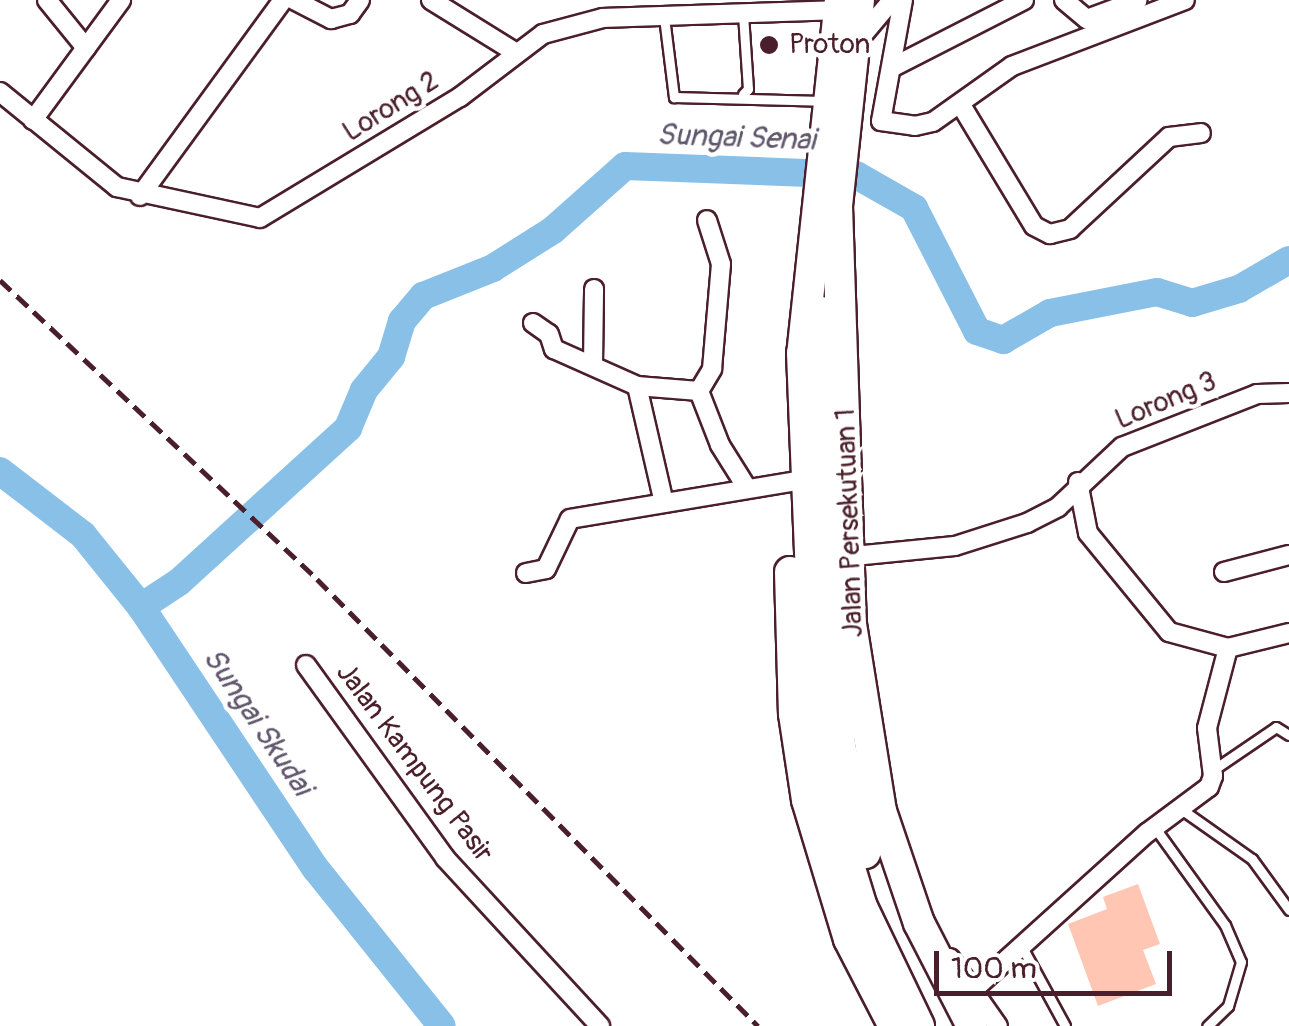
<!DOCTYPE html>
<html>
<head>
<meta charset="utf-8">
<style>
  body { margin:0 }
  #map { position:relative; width:1289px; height:1026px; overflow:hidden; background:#fff; font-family:Pangolin,sans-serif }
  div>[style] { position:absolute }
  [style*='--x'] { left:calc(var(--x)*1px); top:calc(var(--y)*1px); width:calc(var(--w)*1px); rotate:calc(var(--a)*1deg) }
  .river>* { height:28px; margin:-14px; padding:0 14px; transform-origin:14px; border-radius:14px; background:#89c0e7 }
  .building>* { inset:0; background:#ffc7b3 }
  .roads { filter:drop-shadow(2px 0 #4a1f2b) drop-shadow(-2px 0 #4a1f2b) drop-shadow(0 2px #4a1f2b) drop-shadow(0 -2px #4a1f2b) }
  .lane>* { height:9px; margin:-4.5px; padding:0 4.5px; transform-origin:4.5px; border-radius:4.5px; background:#fff }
  .street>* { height:18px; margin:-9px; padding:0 9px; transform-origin:9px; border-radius:9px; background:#fff }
  .highway>* { height:30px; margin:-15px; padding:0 15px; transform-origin:15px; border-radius:15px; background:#fff }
  .rail>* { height:5px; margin-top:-2.5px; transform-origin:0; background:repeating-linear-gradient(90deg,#4a1f2b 0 15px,transparent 0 23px) }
  .dots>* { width:28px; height:28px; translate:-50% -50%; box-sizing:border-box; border:5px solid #fff; border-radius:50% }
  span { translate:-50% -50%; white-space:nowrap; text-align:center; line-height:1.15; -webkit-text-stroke:9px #fff; paint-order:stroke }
  .poi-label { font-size:28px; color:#4a1f2b }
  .left { translate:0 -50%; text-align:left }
  .street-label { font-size:28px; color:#4a1f2b }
  .water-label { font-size:30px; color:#60576d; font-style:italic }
  .scale { position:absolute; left:934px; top:951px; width:238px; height:45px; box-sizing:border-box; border:5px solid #4a1f2b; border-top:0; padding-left:12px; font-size:30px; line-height:35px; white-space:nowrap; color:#4a1f2b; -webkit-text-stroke:8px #fff; paint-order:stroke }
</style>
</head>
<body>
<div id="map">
  <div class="river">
    <div style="--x:0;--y:471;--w:105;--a:37.6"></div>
    <div style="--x:83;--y:535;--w:92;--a:51.1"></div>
    <div style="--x:141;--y:607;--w:315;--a:56.3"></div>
    <div style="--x:316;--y:869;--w:201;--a:51.3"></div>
    <div style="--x:141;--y:607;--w:45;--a:-33.3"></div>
    <div style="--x:179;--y:582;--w:229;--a:-42.3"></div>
    <div style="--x:348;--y:428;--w:41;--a:-67.2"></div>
    <div style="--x:364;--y:390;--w:43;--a:-50.7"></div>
    <div style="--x:391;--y:357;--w:38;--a:-73"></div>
    <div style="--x:402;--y:321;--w:33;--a:-50"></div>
    <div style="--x:423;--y:296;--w:75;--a:-21.8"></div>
    <div style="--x:493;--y:268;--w:71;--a:-32.3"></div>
    <div style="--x:553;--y:230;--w:96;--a:-41.6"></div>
    <div style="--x:625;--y:166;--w:231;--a:2.2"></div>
    <div style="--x:856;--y:175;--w:67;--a:29.6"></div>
    <div style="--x:914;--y:208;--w:138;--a:62.9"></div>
    <div style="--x:977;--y:331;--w:28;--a:19"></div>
    <div style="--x:1003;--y:340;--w:54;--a:-29.9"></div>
    <div style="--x:1050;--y:313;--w:109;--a:-11.1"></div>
    <div style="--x:1157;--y:292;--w:37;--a:17"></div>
    <div style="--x:1192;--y:303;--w:49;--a:-16.6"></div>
    <div style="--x:1239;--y:289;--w:58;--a:-30.1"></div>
  </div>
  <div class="building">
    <div style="clip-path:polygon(1138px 884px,1160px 944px,1143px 950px,1156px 984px,1098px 1006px,1068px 924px,1107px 909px,1103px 897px)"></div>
  </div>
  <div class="roads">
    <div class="lane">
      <div style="--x:743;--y:14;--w:75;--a:86.2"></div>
      <div style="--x:748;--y:89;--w:7;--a:135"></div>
      <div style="--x:664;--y:17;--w:81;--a:82.9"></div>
      <div style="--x:674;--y:97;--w:148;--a:1.5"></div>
      <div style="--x:1213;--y:770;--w:76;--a:-34.3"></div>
      <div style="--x:1276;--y:727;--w:15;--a:32"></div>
      <div style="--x:1181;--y:809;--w:87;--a:35.2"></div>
      <div style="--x:1252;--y:859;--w:63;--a:54"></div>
      <div style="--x:1155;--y:828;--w:120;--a:54.2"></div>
      <div style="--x:1225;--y:925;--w:40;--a:66.6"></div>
      <div style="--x:1241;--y:962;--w:46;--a:106.5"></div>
      <div style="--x:1228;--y:1006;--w:29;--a:136"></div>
      <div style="--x:1022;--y:947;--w:90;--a:61.4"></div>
    </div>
    <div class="street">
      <div style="--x:47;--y:0;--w:62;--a:50.9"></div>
      <div style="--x:294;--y:0;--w:42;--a:27.2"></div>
      <div style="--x:331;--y:19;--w:20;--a:-15"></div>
      <div style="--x:350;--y:14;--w:17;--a:-54"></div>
      <div style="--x:431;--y:0;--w:99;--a:31.8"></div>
      <div style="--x:903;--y:0;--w:123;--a:100.3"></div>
      <div style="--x:881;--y:121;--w:34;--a:8"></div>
      <div style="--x:915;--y:126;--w:18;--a:-13"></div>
      <div style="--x:933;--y:122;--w:97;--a:-35.3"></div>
      <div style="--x:1012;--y:66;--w:185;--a:-20.9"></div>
      <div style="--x:1064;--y:0;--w:30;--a:40"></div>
      <div style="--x:1087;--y:19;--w:54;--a:-20.4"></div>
      <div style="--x:861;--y:37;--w:48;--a:-50"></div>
      <div style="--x:895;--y:66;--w:145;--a:-27.1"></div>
      <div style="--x:0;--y:92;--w:151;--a:39.1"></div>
      <div style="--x:117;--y:187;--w:146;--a:12.2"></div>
      <div style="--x:260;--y:218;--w:234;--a:-31.2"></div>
      <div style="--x:460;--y:97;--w:104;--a:-37.2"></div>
      <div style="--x:543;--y:34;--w:62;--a:-14.9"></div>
      <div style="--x:603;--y:18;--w:237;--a:-1.9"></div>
      <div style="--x:961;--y:105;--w:141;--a:58.9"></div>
      <div style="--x:1034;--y:226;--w:18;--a:27"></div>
      <div style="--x:1050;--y:234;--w:21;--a:-14"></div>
      <div style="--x:1070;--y:229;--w:135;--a:-42.9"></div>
      <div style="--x:1169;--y:137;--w:32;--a:-7"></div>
      <div style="--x:33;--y:120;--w:149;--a:-53.7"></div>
      <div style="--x:140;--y:196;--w:243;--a:-53.9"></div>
      <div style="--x:533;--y:323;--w:19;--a:35"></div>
      <div style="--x:549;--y:334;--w:16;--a:72"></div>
      <div style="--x:554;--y:349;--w:91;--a:24"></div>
      <div style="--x:637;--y:386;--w:120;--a:77"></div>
      <div style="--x:593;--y:364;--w:75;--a:-89.2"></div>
      <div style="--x:637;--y:386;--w:62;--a:4.6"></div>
      <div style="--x:699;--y:391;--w:26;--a:-59"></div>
      <div style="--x:712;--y:369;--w:105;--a:-85.1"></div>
      <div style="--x:721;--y:264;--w:46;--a:-107.7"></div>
      <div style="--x:699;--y:391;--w:58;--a:68.7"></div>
      <div style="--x:720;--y:445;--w:51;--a:57.9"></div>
      <div style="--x:1078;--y:482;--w:52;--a:78.9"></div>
      <div style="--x:1088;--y:533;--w:128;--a:50.7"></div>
      <div style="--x:1169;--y:632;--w:61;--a:15.2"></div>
      <div style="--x:1228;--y:648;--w:63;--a:-13.8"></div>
      <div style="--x:854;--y:556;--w:101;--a:-5.7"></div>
      <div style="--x:955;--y:546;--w:76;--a:-17.7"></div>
      <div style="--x:1027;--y:523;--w:35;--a:-27"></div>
      <div style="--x:1058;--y:507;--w:88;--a:-43.2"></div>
      <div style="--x:1122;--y:447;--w:145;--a:-21.4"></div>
      <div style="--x:1257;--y:394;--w:32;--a:-2"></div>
      <div style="--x:1224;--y:572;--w:67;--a:-14.7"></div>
      <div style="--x:526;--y:573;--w:20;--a:-11"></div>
      <div style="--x:546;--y:569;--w:55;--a:-64.4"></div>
      <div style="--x:570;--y:519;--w:237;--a:-9.5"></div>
      <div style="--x:306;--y:665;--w:238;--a:54.2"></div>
      <div style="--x:445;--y:858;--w:229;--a:47.3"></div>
      <div style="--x:950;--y:958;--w:83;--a:54.8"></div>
      <div style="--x:973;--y:990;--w:234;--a:-42.1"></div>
      <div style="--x:1147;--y:833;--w:77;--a:-36.6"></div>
      <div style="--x:1209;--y:787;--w:12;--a:-70"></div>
      <div style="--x:1213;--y:776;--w:48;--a:-97.1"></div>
      <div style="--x:1207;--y:728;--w:83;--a:-75.3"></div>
    </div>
    <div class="highway">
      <div style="--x:840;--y:0;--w:355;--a:96.1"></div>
      <div style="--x:802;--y:353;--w:355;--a:87.7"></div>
      <div style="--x:816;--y:708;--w:93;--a:82"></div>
      <div style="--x:829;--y:800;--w:112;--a:72.9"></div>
      <div style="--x:862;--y:907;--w:132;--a:64.4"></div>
      <div style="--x:859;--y:0;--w:207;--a:96.1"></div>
      <div style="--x:837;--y:206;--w:418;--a:88.1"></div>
      <div style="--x:851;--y:624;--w:189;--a:80.9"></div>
      <div style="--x:881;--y:811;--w:118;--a:71.3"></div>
      <div style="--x:919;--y:923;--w:116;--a:62.8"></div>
      <div style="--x:821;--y:312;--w:434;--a:87.5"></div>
      <div style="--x:840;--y:746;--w:110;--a:76.8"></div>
      <div style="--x:790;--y:572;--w:142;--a:88.4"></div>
      <div style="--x:794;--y:714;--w:87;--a:81.4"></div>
      <div style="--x:807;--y:800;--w:145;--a:73.2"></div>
      <div style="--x:849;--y:939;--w:98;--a:62.7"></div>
    </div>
  </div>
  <div class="rail">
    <div style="--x:0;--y:280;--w:436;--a:43.3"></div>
    <div style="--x:317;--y:579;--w:628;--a:45.39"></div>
  </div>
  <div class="dots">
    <div style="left:769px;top:45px;background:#4a1f2b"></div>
  </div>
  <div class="poi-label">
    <span class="left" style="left:789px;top:45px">Proton</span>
  </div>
  <div class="street-label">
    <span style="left:391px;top:107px;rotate:-32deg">Lorong 2</span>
    <span style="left:1166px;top:401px;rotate:-23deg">Lorong 3</span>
    <span style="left:850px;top:523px;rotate:-92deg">Jalan Persekutuan 1</span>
    <span style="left:414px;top:763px;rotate:53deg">Jalan Kampung Pasir</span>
  </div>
  <div class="water-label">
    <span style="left:736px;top:138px;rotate:2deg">Sungai Senai</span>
    <span style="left:257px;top:722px;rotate:56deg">Sungai Skudai</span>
  </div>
  <div class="scale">100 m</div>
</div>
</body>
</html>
